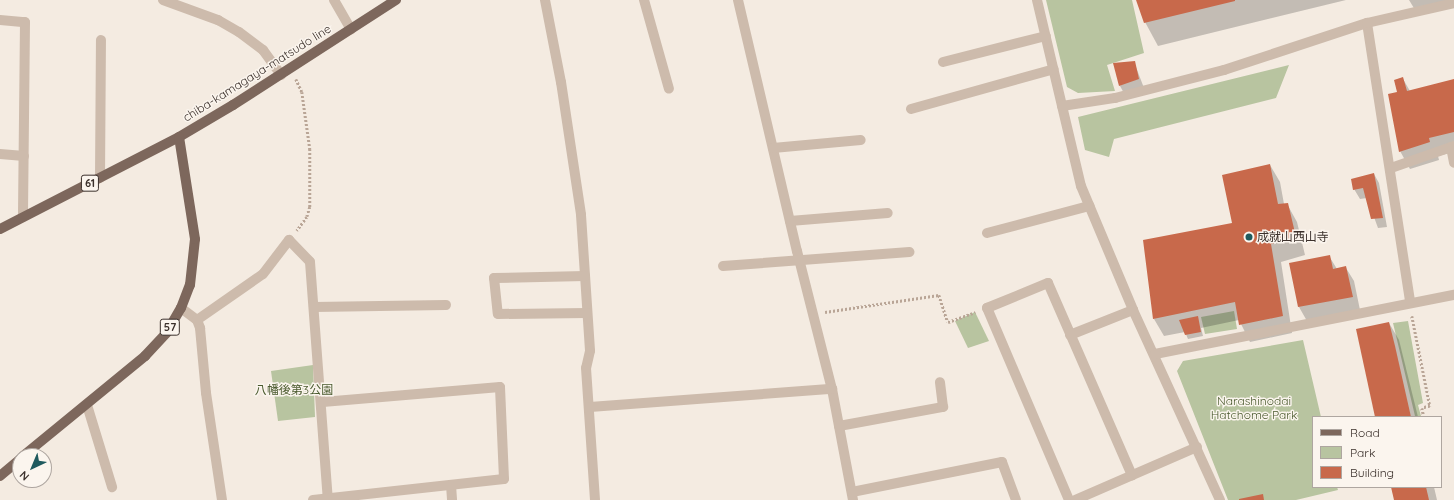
<!DOCTYPE html>
<html>
<head>
<meta charset="utf-8">
<style>
  body { margin:0 }
  #map { position:relative; width:1454px; height:500px; overflow:hidden; background:#f4ebe1; font-family:Quicksand,"Noto Sans JP",sans-serif }
  div>[style] { position:absolute }
  [style*='--x'] { left:calc(var(--x)*1px); top:calc(var(--y)*1px); width:calc(var(--w)*1px); rotate:calc(var(--a)*1deg) }
  .green>* { inset:0; background:#b8c4a0 }
  .shadow>* { inset:0; background:#0003 }
  .building>* { inset:0; background:#c8694b }
  .path>* { height:2.5px; margin-top:-1.25px; transform-origin:0; background:repeating-linear-gradient(90deg,#b9a596 0 2px,transparent 0 4px) }
  .minor>* { height:10px; margin:-5px; padding:0 5px; transform-origin:5px; border-radius:5px; background:#cdbbac }
  .major>* { height:10px; margin:-5px; padding:0 5px; transform-origin:5px; border-radius:5px; background:#7d675c }
  .dots>* { width:11px; height:11px; translate:-50% -50%; box-sizing:border-box; border:2px solid #fbf5ee; border-radius:50% }
  span { translate:-50% -50%; white-space:nowrap; text-align:center; line-height:1.15; -webkit-text-stroke:3px #fbf5ee; paint-order:stroke }
  .shield-label span { padding:1px 3px; background:#fbf5ee; border:1px solid; border-radius:3px; -webkit-text-stroke-width:0 }
  .shield-label { font-size:11px; color:#3b302b; font-weight:700 }
  .street-label { font-size:12px; color:#3b302b }
  .poi-label { font-size:12px; color:#3b302b }
  .left { translate:0 -50%; text-align:left }
  .park-label { font-size:12px; color:#4a5a2e }
  .legend { position:absolute; left:1312px; top:416px; width:130px; height:72px; box-sizing:border-box; background:#fbf5ee; border:1px solid #aea6a0; margin:0; padding:5px 7px; list-style:none; font-size:12px; color:#3b302b }
  .legend li { display:flex; align-items:center; gap:8px; height:20px }
  .legend b { width:20px; border:1px solid #aea6a0 }
  .north { position:absolute; left:12px; top:448px; width:40px; height:40px; box-sizing:border-box; background:#fbf5ee; border:1px solid #aea6a0; border-radius:50%; rotate:224deg; font-size:11px; font-weight:700; line-height:16px; text-align:center; color:#3b302b }
  .north::after { content:''; display:block; margin:auto; width:14px; height:18px; background:#1f5a5e; clip-path:polygon(50% 0,100% 100%,50% 72%,0 100%) }
</style>
</head>
<body>
<div id="map">
  <div class="green">
    <div style="clip-path:polygon(1046px 0,1132px 0,1144px 53px,1107px 65px,1115px 91px,1078px 93px,1067px 87px)"></div>
    <div style="clip-path:polygon(1289px 65px,1276px 98px,1114px 139px,1109px 157px,1085px 150px,1078px 117px)"></div>
    <div style="clip-path:polygon(1234px 311px,1237px 329px,1205px 334px,1201px 317px)"></div>
    <div style="clip-path:polygon(975px 312px,989px 341px,968px 348px,955px 321px)"></div>
    <div style="clip-path:polygon(1408px 321px,1423px 403px,1418px 405px,1421px 416px,1415px 416px,1393px 323px)"></div>
    <div style="clip-path:polygon(1303px 340px,1321px 417px,1313px 417px,1313px 487px,1337px 487px,1338px 490px,1296px 500px,1228px 500px,1177px 371px,1183px 361px)"></div>
    <div style="clip-path:polygon(313px 365px,315px 417px,278px 421px,271px 371px)"></div>
  </div>
  <div class="shadow">
    <div style="clip-path:polygon(1137px 0,1346px 0,1158px 46px,1145px 22px)"></div>
    <div style="clip-path:polygon(1409px 0,1454px 0,1417px 13px)"></div>
    <div style="clip-path:polygon(1134px 62px,1144px 88px,1125px 95px,1120px 86px)"></div>
    <div style="clip-path:polygon(1403px 79px,1410px 91px,1454px 80px,1454px 152px,1438px 156px,1439px 160px,1410px 169px,1400px 151px,1398px 93px)"></div>
    <div style="clip-path:polygon(1270px 165px,1280px 182px,1284px 204px,1287px 204px,1297px 222px,1305px 255px,1281px 262px,1292px 333px,1250px 342px,1239px 320px,1201px 328px,1203px 336px,1188px 339px,1185px 332px,1164px 336px,1154px 319px,1233px 224px)"></div>
    <div style="clip-path:polygon(1374px 174px,1379px 183px,1387px 227px,1378px 228px,1367px 198px,1360px 199px,1354px 189px)"></div>
    <div style="clip-path:polygon(1329px 256px,1337px 269px,1346px 268px,1354px 281px,1360px 310px,1307px 321px,1299px 307px,1290px 264px)"></div>
    <div style="clip-path:polygon(1389px 323px,1399px 340px,1418px 417px,1376px 417px)"></div>
    <div style="clip-path:polygon(1392px 487px,1434px 487px,1437px 500px,1395px 500px)"></div>
  </div>
  <div class="building">
    <div style="clip-path:polygon(1136px 0,1235px 0,1235px 1px,1144px 23px)"></div>
    <div style="clip-path:polygon(1135px 61px,1139px 79px,1119px 86px,1113px 63px)"></div>
    <div style="clip-path:polygon(1403px 77px,1407px 91px,1454px 79px,1454px 132px,1429px 138px,1430px 142px,1399px 152px,1388px 94px,1397px 92px,1394px 80px)"></div>
    <div style="clip-path:polygon(1270px 164px,1278px 204px,1288px 203px,1296px 237px,1271px 244px,1283px 316px,1239px 325px,1235px 302px,1153px 319px,1143px 240px,1232px 223px,1222px 175px)"></div>
    <div style="clip-path:polygon(1374px 173px,1383px 218px,1371px 219px,1363px 188px,1353px 190px,1351px 179px)"></div>
    <div style="clip-path:polygon(1330px 255px,1333px 269px,1346px 266px,1353px 297px,1298px 307px,1289px 263px)"></div>
    <div style="clip-path:polygon(1198px 316px,1201px 332px,1185px 335px,1179px 320px)"></div>
    <div style="clip-path:polygon(1389px 322px,1395px 346px,1411px 417px,1375px 417px,1356px 329px)"></div>
    <div style="clip-path:polygon(1391px 487px,1426px 487px,1429px 500px,1394px 500px)"></div>
    <div style="clip-path:polygon(1263px 494px,1264px 500px,1239px 500px,1239px 499px)"></div>
  </div>
  <div class="path">
    <div style="--x:296;--y:79;--w:14;--a:65"></div>
    <div style="--x:302;--y:92;--w:58;--a:82"></div>
    <div style="--x:310;--y:149;--w:58;--a:90"></div>
    <div style="--x:310;--y:207;--w:10;--a:107"></div>
    <div style="--x:307;--y:217;--w:17;--a:126"></div>
    <div style="--x:825;--y:312;--w:115;--a:-8.5"></div>
    <div style="--x:939;--y:295;--w:28;--a:72"></div>
    <div style="--x:948;--y:322;--w:29;--a:-20"></div>
    <div style="--x:1412;--y:316;--w:92;--a:78.7"></div>
    <div style="--x:1430;--y:406;--w:8;--a:166"></div>
    <div style="--x:1422;--y:408;--w:9;--a:77"></div>
  </div>
  <div class="minor">
    <div style="--x:163;--y:0;--w:59;--a:20"></div>
    <div style="--x:218;--y:20;--w:24;--a:30"></div>
    <div style="--x:239;--y:32;--w:30;--a:37"></div>
    <div style="--x:263;--y:50;--w:31;--a:54"></div>
    <div style="--x:334;--y:0;--w:34;--a:60"></div>
    <div style="--x:545;--y:0;--w:84;--a:79"></div>
    <div style="--x:561;--y:82;--w:134;--a:81.4"></div>
    <div style="--x:581;--y:215;--w:136;--a:86.2"></div>
    <div style="--x:590;--y:351;--w:17;--a:103"></div>
    <div style="--x:586;--y:368;--w:132;--a:86.1"></div>
    <div style="--x:644;--y:0;--w:92;--a:74.3"></div>
    <div style="--x:738;--y:0;--w:258;--a:76.8"></div>
    <div style="--x:797;--y:251;--w:142;--a:75.8"></div>
    <div style="--x:832;--y:389;--w:113;--a:79.3"></div>
    <div style="--x:1037;--y:0;--w:191;--a:76.7"></div>
    <div style="--x:1081;--y:186;--w:134;--a:67.2"></div>
    <div style="--x:1133;--y:310;--w:209;--a:65.4"></div>
    <div style="--x:0;--y:20;--w:25;--a:5"></div>
    <div style="--x:25;--y:22;--w:195;--a:90.6"></div>
    <div style="--x:1367;--y:23;--w:282;--a:81.2"></div>
    <div style="--x:943;--y:62;--w:106;--a:-14.2"></div>
    <div style="--x:1062;--y:106;--w:54;--a:-8.6"></div>
    <div style="--x:1115;--y:98;--w:113;--a:-14.4"></div>
    <div style="--x:1224;--y:70;--w:151;--a:-18.2"></div>
    <div style="--x:1367;--y:23;--w:89;--a:-12.9"></div>
    <div style="--x:911;--y:109;--w:148;--a:-15.6"></div>
    <div style="--x:1451;--y:147;--w:16;--a:79"></div>
    <div style="--x:773;--y:148;--w:88;--a:-5.2"></div>
    <div style="--x:0;--y:154;--w:24;--a:5"></div>
    <div style="--x:1391;--y:168;--w:67;--a:-19.2"></div>
    <div style="--x:100;--y:178;--w:138;--a:-89.6"></div>
    <div style="--x:790;--y:221;--w:98;--a:-4.7"></div>
    <div style="--x:987;--y:233;--w:106;--a:-14.8"></div>
    <div style="--x:723;--y:266;--w:187;--a:-4.3"></div>
    <div style="--x:585;--y:276;--w:91;--a:178.7"></div>
    <div style="--x:494;--y:278;--w:36;--a:84"></div>
    <div style="--x:498;--y:314;--w:89;--a:-0.6"></div>
    <div style="--x:314;--y:307;--w:132;--a:-0.9"></div>
    <div style="--x:181;--y:308;--w:20;--a:37"></div>
    <div style="--x:197;--y:320;--w:9;--a:69"></div>
    <div style="--x:200;--y:328;--w:65;--a:84.7"></div>
    <div style="--x:206;--y:393;--w:108;--a:81.5"></div>
    <div style="--x:197;--y:320;--w:80;--a:-34.9"></div>
    <div style="--x:263;--y:274;--w:43;--a:-52.6"></div>
    <div style="--x:289;--y:240;--w:30;--a:46"></div>
    <div style="--x:310;--y:262;--w:239;--a:85.7"></div>
    <div style="--x:1070;--y:335;--w:68;--a:-21.6"></div>
    <div style="--x:1155;--y:354;--w:305;--a:-11.2"></div>
    <div style="--x:87;--y:405;--w:86;--a:73"></div>
    <div style="--x:590;--y:407;--w:243;--a:-4.3"></div>
    <div style="--x:839;--y:426;--w:106;--a:-10.4"></div>
    <div style="--x:943;--y:407;--w:25;--a:-97"></div>
    <div style="--x:451;--y:485;--w:15;--a:86"></div>
    <div style="--x:852;--y:492;--w:153;--a:-11.3"></div>
    <div style="--x:1002;--y:462;--w:40;--a:69.8"></div>
    <div style="--x:313;--y:500;--w:192;--a:-6.3"></div>
    <div style="--x:504;--y:479;--w:92;--a:-92.5"></div>
    <div style="--x:500;--y:387;--w:178;--a:175.2"></div>
    <div style="--x:1069;--y:500;--w:209;--a:-113.1"></div>
    <div style="--x:987;--y:308;--w:66;--a:-22.3"></div>
    <div style="--x:1048;--y:283;--w:210;--a:66.4"></div>
    <div style="--x:1075;--y:500;--w:133;--a:-23.5"></div>
  </div>
  <div class="major">
    <div style="--x:0;--y:229;--w:201;--a:-27.2"></div>
    <div style="--x:179;--y:137;--w:63;--a:-30.7"></div>
    <div style="--x:233;--y:105;--w:194;--a:-32.8"></div>
    <div style="--x:23;--y:456;--w:158;--a:-39.3"></div>
    <div style="--x:145;--y:356;--w:33;--a:-47"></div>
    <div style="--x:167;--y:332;--w:28;--a:-60"></div>
    <div style="--x:181;--y:308;--w:25;--a:-69"></div>
    <div style="--x:190;--y:285;--w:46;--a:-83.8"></div>
    <div style="--x:195;--y:239;--w:103;--a:-98.9"></div>
    <div style="--x:0;--y:476;--w:26;--a:-40"></div>
  </div>
  <div class="dots">
    <div style="left:1249px;top:237px;background:#1f5a5e"></div>
  </div>
  <div class="shield-label">
    <span style="left:90px;top:183px">61</span>
    <span style="left:170px;top:327px">57</span>
  </div>
  <div class="street-label">
    <span style="left:257px;top:73px;rotate:-32deg">chiba-kamagaya-matsudo line</span>
  </div>
  <div class="poi-label">
    <span class="left" style="left:1257px;top:237px">成就山西山寺</span>
  </div>
  <div class="park-label">
    <span style="left:294px;top:390px">八幡後第3公園</span>
    <span style="left:1254px;top:408px">Narashinodai<br>Hatchome Park</span>
  </div>
  <ul class="legend">
  <li><b style="height:5px;background:#7d675c"></b>Road</li>
  <li><b style="height:11px;background:#b8c4a0"></b>Park</li>
  <li><b style="height:11px;background:#c8694b"></b>Building</li>
  </ul>
  <div class="north">N</div>
</div>
</body>
</html>
